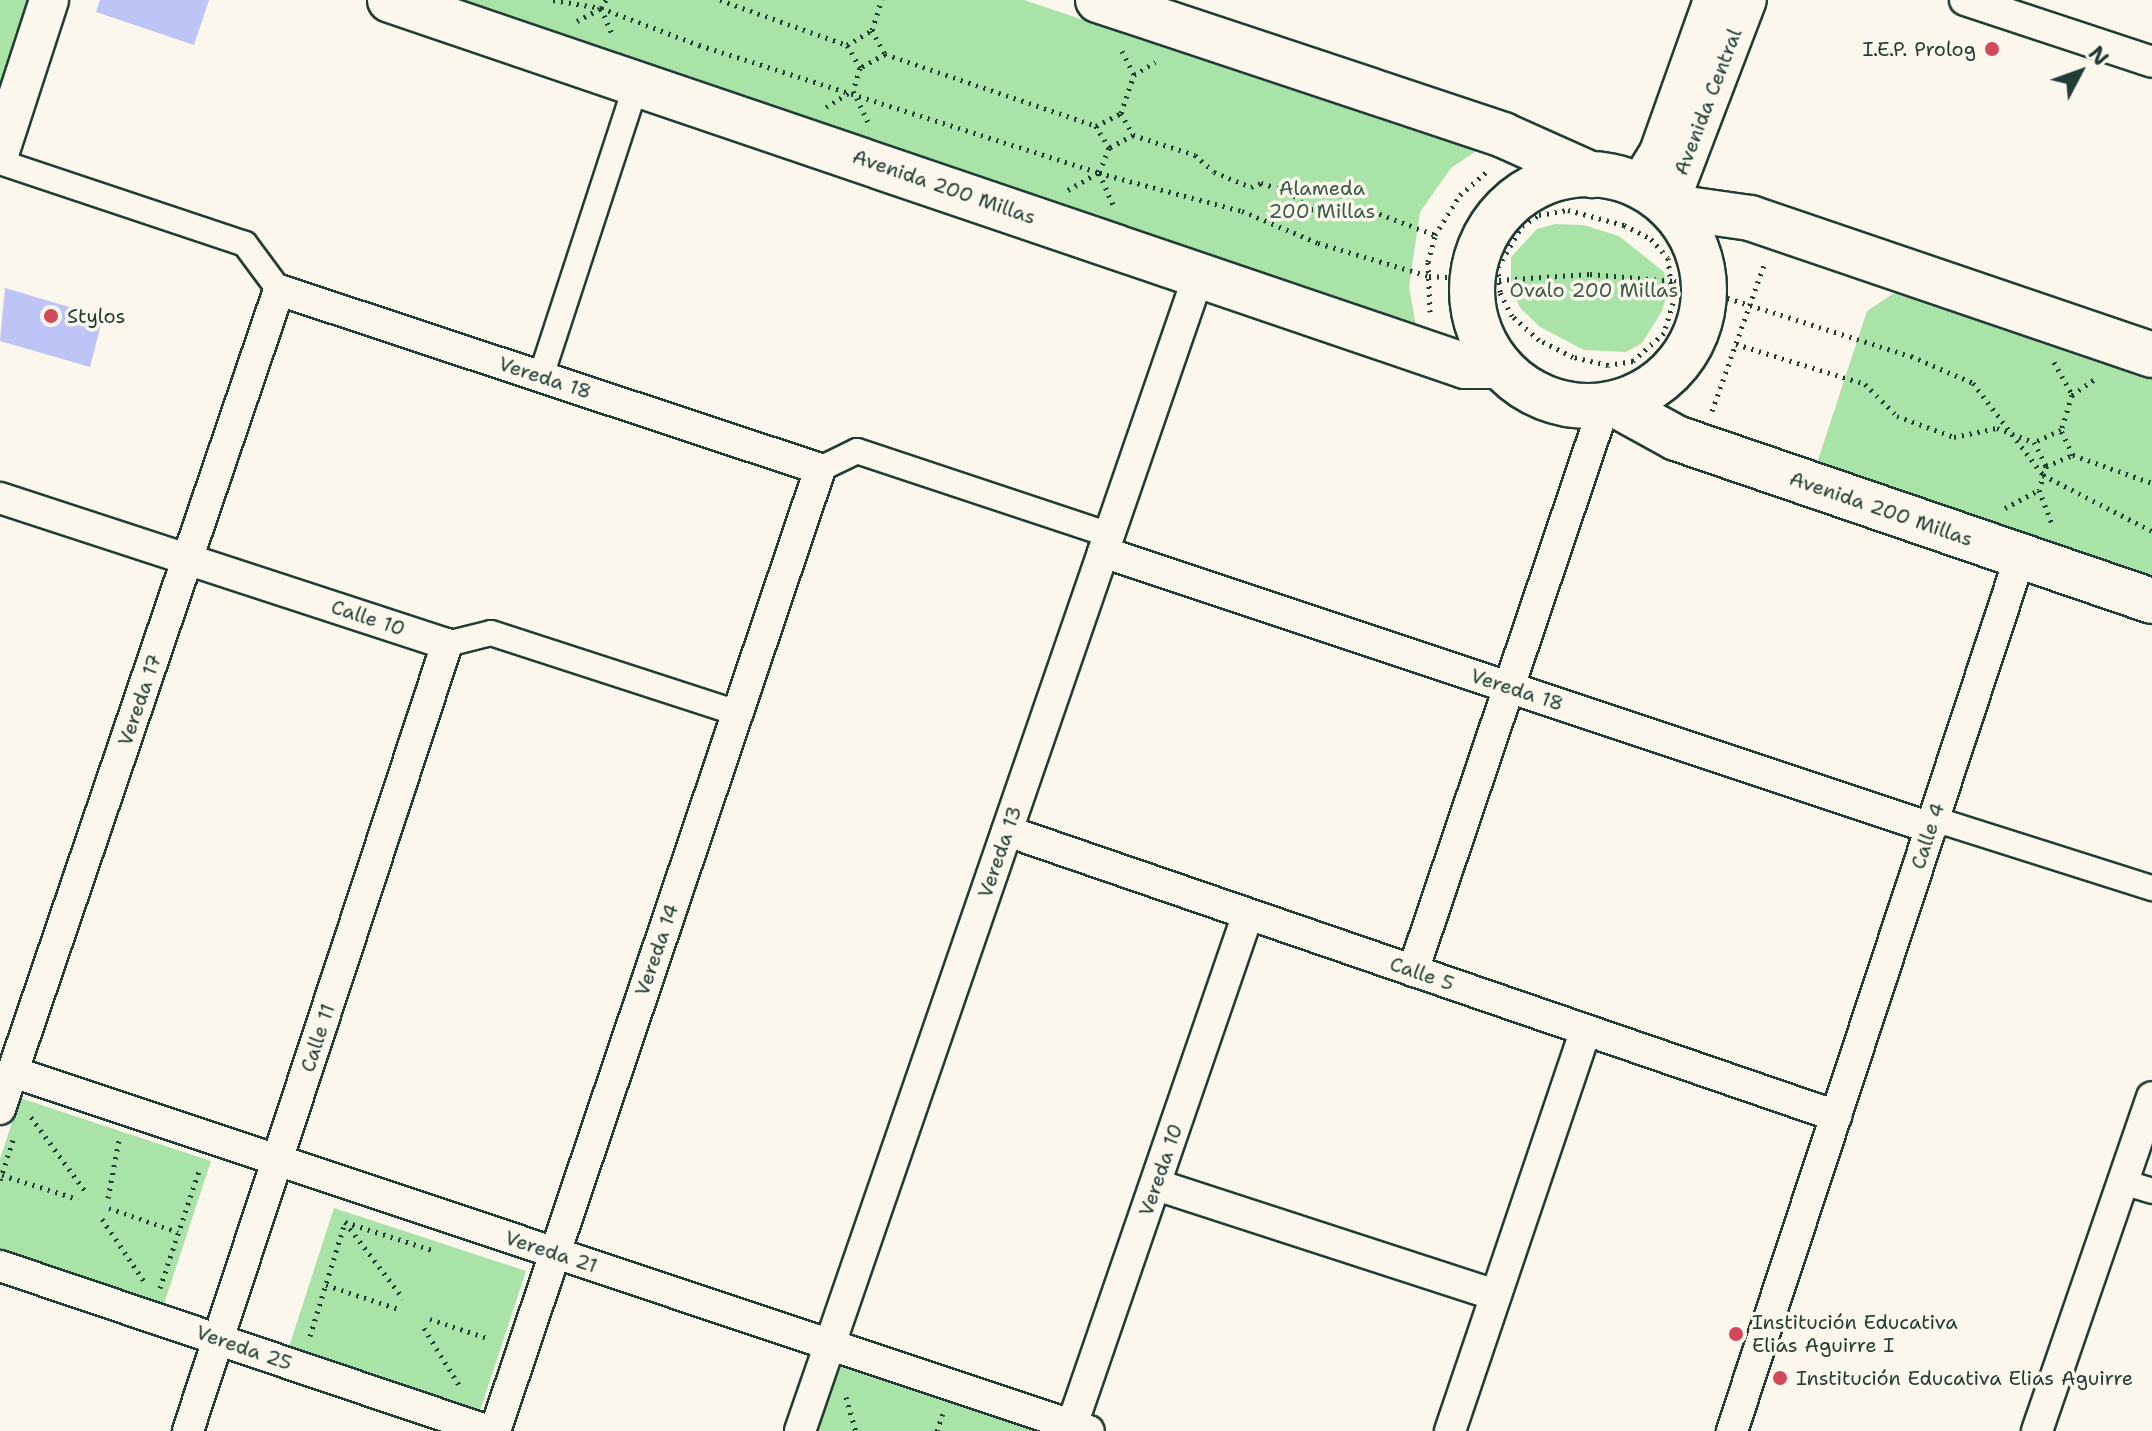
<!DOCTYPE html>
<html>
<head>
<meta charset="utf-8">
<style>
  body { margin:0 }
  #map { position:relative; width:2152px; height:1431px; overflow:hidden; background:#fbf7ec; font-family:"Shantell Sans",sans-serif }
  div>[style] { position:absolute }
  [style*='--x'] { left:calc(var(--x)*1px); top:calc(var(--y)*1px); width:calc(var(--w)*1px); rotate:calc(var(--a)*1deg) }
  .green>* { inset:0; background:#aae3a8 }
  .building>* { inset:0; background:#bec4f6 }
  .path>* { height:5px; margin-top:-2.5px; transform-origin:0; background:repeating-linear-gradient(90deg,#1f3d34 0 2px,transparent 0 8px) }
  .roads { filter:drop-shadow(2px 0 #1f3d34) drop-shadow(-2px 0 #1f3d34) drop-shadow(0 2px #1f3d34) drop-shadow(0 -2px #1f3d34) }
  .pedestrian>* { height:24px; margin:-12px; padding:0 12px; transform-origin:12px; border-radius:12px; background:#fbf7ec }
  .minor>* { height:30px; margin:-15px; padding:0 15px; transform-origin:15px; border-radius:15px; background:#fbf7ec }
  .tertiary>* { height:38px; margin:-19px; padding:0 19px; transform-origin:19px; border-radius:19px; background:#fbf7ec }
  .secondary>* { height:44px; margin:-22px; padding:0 22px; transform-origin:22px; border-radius:22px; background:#fbf7ec }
  .secondary>.ring { margin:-22px; padding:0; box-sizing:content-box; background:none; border:44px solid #fbf7ec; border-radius:50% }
  .dots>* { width:22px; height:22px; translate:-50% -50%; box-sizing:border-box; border:4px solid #fbf7ec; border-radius:50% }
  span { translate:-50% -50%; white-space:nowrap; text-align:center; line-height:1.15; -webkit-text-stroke:7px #fbf7ec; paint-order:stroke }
  .poi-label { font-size:20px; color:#1f3d34 }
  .right { translate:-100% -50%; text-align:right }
  .left { translate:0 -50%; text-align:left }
  .street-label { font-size:20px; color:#1f3d34 }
  .park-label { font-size:20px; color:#3b5e4b }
  .north { position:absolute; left:2040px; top:32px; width:80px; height:80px; -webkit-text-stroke:6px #fbf7ec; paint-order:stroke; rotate:49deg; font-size:22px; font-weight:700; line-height:32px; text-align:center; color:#1f3d34 }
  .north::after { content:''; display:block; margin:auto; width:28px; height:36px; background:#1f3d34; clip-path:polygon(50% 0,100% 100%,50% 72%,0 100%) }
</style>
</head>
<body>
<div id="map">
  <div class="green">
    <div style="clip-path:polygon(0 0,29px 0,0 84px)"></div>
    <div style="clip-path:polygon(429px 0,1024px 0,1476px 151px,1451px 168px,1420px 212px,1409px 287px,1417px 331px)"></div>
    <div style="clip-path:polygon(1555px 224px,1583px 225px,1619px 236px,1664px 272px,1667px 294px,1662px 311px,1642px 343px,1626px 352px,1584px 350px,1540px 327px,1521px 309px,1511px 291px,1511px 257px,1537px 229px)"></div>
    <div style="clip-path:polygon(1894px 293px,2152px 378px,2152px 583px,1814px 472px,1867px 311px)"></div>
    <div style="clip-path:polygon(20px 1098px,211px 1161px,163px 1307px,0 1253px,0 1159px)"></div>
    <div style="clip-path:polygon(334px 1208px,526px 1271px,478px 1417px,287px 1353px)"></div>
    <div style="clip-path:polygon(832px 1364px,1034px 1431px,811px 1431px)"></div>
  </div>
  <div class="building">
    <div style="clip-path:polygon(100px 0,209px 0,194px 45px,96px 12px)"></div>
    <div style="clip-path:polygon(5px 288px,103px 317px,90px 367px,0 341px)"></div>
  </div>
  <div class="path">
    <div style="--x:553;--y:0;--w:49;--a:9.5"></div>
    <div style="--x:601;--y:8;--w:105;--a:20.7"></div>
    <div style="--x:699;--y:45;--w:420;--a:17.7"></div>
    <div style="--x:1099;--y:173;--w:148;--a:14.9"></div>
    <div style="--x:1242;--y:211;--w:82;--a:22.8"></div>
    <div style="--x:1318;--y:243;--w:116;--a:16.6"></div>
    <div style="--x:1429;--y:276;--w:70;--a:3.3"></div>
    <div style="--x:1499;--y:280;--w:91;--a:-3.8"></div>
    <div style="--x:1590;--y:274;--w:84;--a:4.8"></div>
    <div style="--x:1674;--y:281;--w:249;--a:17.6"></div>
    <div style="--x:1911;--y:356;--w:68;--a:23.5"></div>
    <div style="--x:1973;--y:383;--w:116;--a:52.7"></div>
    <div style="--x:2043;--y:475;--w:123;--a:27.2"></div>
    <div style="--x:606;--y:0;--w:9;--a:122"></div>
    <div style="--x:601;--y:8;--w:28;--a:67"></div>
    <div style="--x:720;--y:0;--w:135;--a:19.5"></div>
    <div style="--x:577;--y:21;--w:26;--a:-28"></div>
    <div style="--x:872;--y:30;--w:27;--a:62"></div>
    <div style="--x:885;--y:54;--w:29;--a:151"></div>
    <div style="--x:860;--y:68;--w:26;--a:-119"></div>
    <div style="--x:847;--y:45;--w:29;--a:-31"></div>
    <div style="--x:872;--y:30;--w:32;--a:-72"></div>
    <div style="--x:1122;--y:51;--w:27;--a:63"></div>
    <div style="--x:885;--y:54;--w:223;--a:18.8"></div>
    <div style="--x:860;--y:68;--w:24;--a:107"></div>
    <div style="--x:853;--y:91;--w:34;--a:64"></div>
    <div style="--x:826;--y:107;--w:31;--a:-32"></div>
    <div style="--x:1121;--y:113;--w:25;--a:61"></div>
    <div style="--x:1133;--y:135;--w:27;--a:152"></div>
    <div style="--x:1109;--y:148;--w:26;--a:-121"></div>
    <div style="--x:1096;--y:126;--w:28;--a:-27"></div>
    <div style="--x:1121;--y:113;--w:40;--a:-71.1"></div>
    <div style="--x:1134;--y:75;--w:25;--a:-32"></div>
    <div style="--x:1133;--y:135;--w:65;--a:17.9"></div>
    <div style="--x:1195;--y:155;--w:25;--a:42"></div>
    <div style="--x:1214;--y:172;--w:40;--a:22"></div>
    <div style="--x:1251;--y:187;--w:11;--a:-22"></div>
    <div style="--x:1261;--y:183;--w:28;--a:17"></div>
    <div style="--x:1288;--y:191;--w:29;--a:38"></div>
    <div style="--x:1311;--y:209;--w:37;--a:9"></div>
    <div style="--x:1348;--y:215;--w:24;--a:-9"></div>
    <div style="--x:1372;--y:211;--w:67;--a:20.9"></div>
    <div style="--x:1109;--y:148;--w:27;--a:112"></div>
    <div style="--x:1099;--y:173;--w:36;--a:66"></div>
    <div style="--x:1068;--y:190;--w:34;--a:-30"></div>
    <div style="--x:1568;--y:210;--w:58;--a:15"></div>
    <div style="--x:1624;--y:225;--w:30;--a:27"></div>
    <div style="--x:1651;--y:239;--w:25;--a:48"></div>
    <div style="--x:1668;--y:258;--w:45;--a:83.7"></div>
    <div style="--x:1673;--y:303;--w:31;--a:107"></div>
    <div style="--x:1664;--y:333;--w:42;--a:137.9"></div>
    <div style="--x:1633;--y:361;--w:25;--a:171"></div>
    <div style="--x:1608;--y:365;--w:36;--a:-167"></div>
    <div style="--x:1573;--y:357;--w:38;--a:-153"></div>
    <div style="--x:1539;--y:340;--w:36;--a:-138"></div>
    <div style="--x:1512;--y:316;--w:27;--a:-117"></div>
    <div style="--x:1500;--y:292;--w:25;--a:-95"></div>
    <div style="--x:1498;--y:267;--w:48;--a:-59.7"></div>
    <div style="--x:1522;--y:226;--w:20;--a:-33"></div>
    <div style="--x:1539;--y:215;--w:29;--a:-10"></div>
    <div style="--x:1430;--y:312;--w:50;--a:-92.3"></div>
    <div style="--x:1428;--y:262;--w:28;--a:-75"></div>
    <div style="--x:1435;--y:235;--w:47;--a:-58"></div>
    <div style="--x:1460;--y:195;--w:37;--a:-41"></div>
    <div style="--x:1736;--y:344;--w:135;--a:17.2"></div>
    <div style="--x:1865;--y:384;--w:45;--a:45"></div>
    <div style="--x:1897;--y:416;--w:61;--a:20.2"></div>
    <div style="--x:1954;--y:437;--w:44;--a:-11.8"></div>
    <div style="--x:1997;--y:428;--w:40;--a:21"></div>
    <div style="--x:2034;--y:442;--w:27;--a:63"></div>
    <div style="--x:2046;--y:466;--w:29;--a:-22"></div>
    <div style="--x:2073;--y:455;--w:28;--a:-116"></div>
    <div style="--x:2061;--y:430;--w:30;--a:156"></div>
    <div style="--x:2054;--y:362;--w:38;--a:61"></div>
    <div style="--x:2072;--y:395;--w:37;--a:107"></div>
    <div style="--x:2072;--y:395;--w:29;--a:-35"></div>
    <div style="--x:1712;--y:411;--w:158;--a:-70.4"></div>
    <div style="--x:2073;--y:455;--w:84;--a:19.5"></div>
    <div style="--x:2046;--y:466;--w:25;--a:106"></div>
    <div style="--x:2039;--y:490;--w:39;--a:69"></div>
    <div style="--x:2005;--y:508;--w:38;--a:-28"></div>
    <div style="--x:31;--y:1117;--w:92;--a:53.9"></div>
    <div style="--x:2;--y:1175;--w:80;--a:17.5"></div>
    <div style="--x:0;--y:1180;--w:42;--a:-72"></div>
    <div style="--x:108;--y:1198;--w:59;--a:-79.3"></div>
    <div style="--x:109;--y:1208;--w:73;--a:19.2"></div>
    <div style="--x:102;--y:1219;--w:75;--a:55.9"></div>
    <div style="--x:345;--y:1222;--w:96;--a:52.7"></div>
    <div style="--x:326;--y:1285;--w:77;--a:18.2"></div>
    <div style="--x:160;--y:1288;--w:126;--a:-71.6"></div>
    <div style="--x:430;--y:1319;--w:63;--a:18.4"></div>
    <div style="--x:424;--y:1328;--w:67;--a:58.4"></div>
    <div style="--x:310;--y:1336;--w:119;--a:-72.9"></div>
    <div style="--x:345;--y:1222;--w:95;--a:17.9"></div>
    <div style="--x:846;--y:1397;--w:35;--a:74"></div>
    <div style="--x:937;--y:1431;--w:19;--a:-72"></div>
  </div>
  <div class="roads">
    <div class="pedestrian">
      <div style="--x:0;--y:162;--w:258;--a:18.5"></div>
      <div style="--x:245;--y:244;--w:57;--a:53.5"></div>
      <div style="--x:541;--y:376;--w:308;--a:-71.9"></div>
      <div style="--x:820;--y:469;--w:41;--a:-25.9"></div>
      <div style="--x:857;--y:451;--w:266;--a:18.4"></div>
      <div style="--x:447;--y:644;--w:45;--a:-14"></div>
      <div style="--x:491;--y:633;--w:259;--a:18"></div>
      <div style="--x:1934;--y:819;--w:229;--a:17.6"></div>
      <div style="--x:2123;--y:1182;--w:30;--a:17"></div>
    </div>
    <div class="minor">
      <div style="--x:1965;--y:0;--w:197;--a:18.3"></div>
      <div style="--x:0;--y:498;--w:470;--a:18.1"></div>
      <div style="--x:447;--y:644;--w:829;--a:108.22"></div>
      <div style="--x:1103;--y:552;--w:873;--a:18.43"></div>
      <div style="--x:1007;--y:831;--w:877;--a:18.97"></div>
      <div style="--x:1413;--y:971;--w:596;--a:-71.32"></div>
      <div style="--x:13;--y:1072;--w:1134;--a:18.45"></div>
      <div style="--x:0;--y:1109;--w:865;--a:-71.19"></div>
      <div style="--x:279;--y:290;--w:570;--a:18.31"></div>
      <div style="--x:820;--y:469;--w:1015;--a:108.67"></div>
      <div style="--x:1157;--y:1185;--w:356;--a:18"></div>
      <div style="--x:0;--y:1266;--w:516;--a:18.65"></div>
      <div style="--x:1072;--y:1425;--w:540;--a:-71"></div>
      <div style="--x:800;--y:1431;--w:1224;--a:-70.97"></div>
      <div style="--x:1450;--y:1431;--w:423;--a:-71.3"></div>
      <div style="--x:1732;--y:1431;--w:920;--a:-71.76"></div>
      <div style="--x:2037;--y:1431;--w:353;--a:-71"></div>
    </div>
    <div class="tertiary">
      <div style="--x:0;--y:151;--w:159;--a:-72"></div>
      <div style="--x:1638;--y:186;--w:40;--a:-58"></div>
      <div style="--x:1659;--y:152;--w:161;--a:-70.4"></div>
      <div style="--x:1669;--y:204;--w:218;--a:-69.1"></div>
    </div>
    <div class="secondary">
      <div style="--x:390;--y:0;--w:1136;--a:18.8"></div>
      <div style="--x:1465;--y:366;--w:34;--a:0"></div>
      <div style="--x:1098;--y:0;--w:427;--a:18.4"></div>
      <div style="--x:1503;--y:135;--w:98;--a:24.2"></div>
      <div class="ring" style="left:1472px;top:174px;width:188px;height:188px"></div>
      <div style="--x:1673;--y:207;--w:78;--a:8.1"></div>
      <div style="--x:1750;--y:218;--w:425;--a:18.8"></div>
      <div style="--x:1614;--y:404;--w:71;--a:28.7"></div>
      <div style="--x:1676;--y:438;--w:503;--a:18.9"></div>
    </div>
  </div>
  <div class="dots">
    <div style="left:1992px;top:49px;background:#d1495b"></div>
    <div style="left:51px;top:316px;background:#d1495b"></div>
    <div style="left:1736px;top:1334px;background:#d1495b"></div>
    <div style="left:1780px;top:1378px;background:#d1495b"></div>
  </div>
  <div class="poi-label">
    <span class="right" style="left:1976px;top:49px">I.E.P. Prolog</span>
    <span class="left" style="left:67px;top:316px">Stylos</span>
    <span class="left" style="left:1752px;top:1334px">Institución Educativa<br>Elias Aguirre I</span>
    <span class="left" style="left:1796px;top:1378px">Institución Educativa Elias Aguirre</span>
  </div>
  <div class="street-label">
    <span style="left:1708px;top:102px;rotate:-69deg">Avenida Central</span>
    <span style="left:944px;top:187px;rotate:19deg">Avenida 200 Millas</span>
    <span style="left:545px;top:378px;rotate:18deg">Vereda 18</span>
    <span style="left:1881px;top:509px;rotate:19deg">Avenida 200 Millas</span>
    <span style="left:368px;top:618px;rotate:18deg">Calle 10</span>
    <span style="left:1517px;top:690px;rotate:18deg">Vereda 18</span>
    <span style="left:140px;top:700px;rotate:-71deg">Vereda 17</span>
    <span style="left:1928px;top:836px;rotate:-72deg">Calle 4</span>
    <span style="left:1000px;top:852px;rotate:-71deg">Vereda 13</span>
    <span style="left:657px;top:950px;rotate:-71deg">Vereda 14</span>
    <span style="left:1422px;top:974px;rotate:19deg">Calle 5</span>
    <span style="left:318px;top:1038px;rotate:-72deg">Calle 11</span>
    <span style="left:1161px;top:1170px;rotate:-71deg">Vereda 10</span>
    <span style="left:551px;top:1252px;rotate:18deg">Vereda 21</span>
    <span style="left:244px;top:1348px;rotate:19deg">Vereda 25</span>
  </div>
  <div class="park-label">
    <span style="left:1322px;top:200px">Alameda<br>200 Millas</span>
    <span style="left:1594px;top:290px">Ovalo 200 Millas</span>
  </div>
  <div class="north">N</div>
</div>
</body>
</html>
